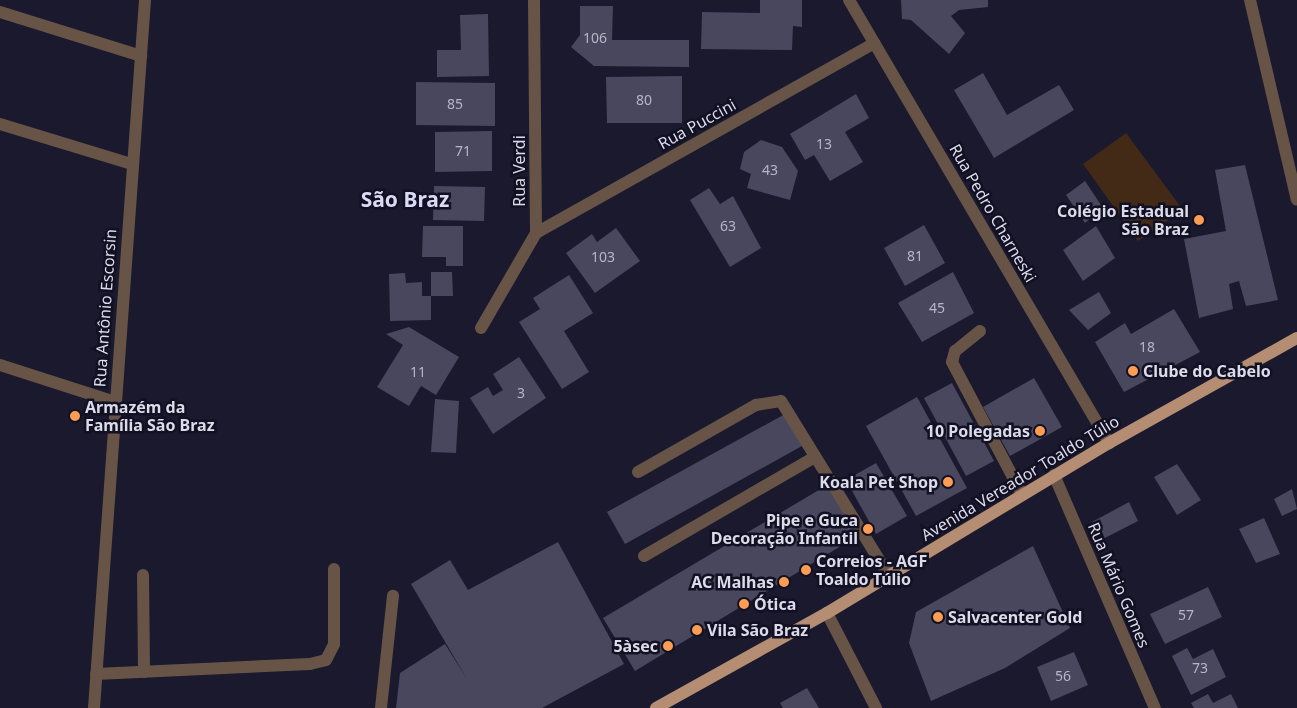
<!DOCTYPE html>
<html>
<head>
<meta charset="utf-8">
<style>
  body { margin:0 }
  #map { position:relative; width:1297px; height:708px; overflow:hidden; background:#1a192d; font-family:"Noto Sans",sans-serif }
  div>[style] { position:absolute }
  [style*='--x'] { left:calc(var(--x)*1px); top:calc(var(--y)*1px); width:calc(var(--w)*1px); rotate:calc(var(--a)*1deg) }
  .green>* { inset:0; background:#432a17 }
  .building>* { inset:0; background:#48475e }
  .minor>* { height:12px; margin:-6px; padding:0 6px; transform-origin:6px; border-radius:6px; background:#675447 }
  .major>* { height:12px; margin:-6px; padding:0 6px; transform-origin:6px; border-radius:6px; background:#b48d72 }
  .dots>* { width:14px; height:14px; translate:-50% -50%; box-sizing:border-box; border:2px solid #121023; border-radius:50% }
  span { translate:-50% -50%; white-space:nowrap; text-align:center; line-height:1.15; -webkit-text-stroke:5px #121023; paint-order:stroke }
  .number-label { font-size:14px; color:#b7b6c7 }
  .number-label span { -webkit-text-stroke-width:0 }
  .street-label { font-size:16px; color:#dcdbea }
  .poi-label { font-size:16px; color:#dcdbea; font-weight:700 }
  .right { translate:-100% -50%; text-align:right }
  .left { translate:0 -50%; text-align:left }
  .district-label { font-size:21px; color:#dbdaf6; font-weight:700 }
</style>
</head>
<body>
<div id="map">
  <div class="green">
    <div style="clip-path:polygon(1126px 133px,1183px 210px,1138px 241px,1083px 164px)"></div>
  </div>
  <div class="building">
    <div style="clip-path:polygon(760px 0,802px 0,802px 27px,793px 26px,792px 50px,701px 49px,702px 12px,760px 13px)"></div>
    <div style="clip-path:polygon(901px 0,988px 0,988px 7px,959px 10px,951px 16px,965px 33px,949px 54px,911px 20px,902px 19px)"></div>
    <div style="clip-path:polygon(580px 6px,613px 6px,612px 40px,689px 40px,689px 67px,594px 66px,571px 47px,580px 35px)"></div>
    <div style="clip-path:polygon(488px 14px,489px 76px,437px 77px,437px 50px,461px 50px,460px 15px)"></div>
    <div style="clip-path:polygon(983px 73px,1007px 115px,1059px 85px,1074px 110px,994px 158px,954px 90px)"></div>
    <div style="clip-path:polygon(682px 76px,682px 123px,607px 123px,606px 77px)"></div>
    <div style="clip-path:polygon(416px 82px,495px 83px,495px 126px,416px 125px)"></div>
    <div style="clip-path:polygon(856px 94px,869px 118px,845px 132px,863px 162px,830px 181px,814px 155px,805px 160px,790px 134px)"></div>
    <div style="clip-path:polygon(492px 131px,492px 171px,435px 172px,435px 132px)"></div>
    <div style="clip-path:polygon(761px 140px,782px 147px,798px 171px,790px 200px,747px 188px,751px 174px,740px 169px,744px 152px)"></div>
    <div style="clip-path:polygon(1245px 165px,1278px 300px,1246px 306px,1239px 281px,1229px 284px,1233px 309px,1199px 318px,1184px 239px,1226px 231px,1215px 170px)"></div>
    <div style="clip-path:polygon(1085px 181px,1103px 208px,1085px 223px,1066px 195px)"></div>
    <div style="clip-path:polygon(434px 186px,485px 187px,484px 221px,433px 220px)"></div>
    <div style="clip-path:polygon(709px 188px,720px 204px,733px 196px,761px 248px,730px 267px,690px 200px)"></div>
    <div style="clip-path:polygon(924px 225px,945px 263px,905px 286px,884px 248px)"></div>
    <div style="clip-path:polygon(423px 226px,463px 226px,463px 266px,446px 266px,446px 257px,422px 257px)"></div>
    <div style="clip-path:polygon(1096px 226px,1115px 258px,1083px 281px,1063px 250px)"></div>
    <div style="clip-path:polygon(616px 228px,640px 261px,595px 293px,566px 253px,592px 234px,597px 242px)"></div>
    <div style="clip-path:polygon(431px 272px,452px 272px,453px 296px,431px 296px)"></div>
    <div style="clip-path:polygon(953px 272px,974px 313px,922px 342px,898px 303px)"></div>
    <div style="clip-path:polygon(405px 273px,406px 283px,422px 282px,422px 296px,431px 296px,431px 320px,390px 321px,389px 274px)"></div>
    <div style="clip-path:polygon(569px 275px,593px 313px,564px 331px,589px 372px,562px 389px,519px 322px,540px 309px,533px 298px)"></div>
    <div style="clip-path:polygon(1099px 292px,1111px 313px,1088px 330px,1069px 310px)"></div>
    <div style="clip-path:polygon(1174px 309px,1200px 352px,1124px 392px,1095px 342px,1125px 323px,1131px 334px)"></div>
    <div style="clip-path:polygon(409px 327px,459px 357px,436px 395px,421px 386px,409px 406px,377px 387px,403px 345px,386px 334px)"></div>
    <div style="clip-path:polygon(519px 357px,546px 398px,493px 434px,470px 398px,488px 387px,493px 396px,503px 390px,493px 374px)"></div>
    <div style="clip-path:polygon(1034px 378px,1062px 427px,1010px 456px,983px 407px)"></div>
    <div style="clip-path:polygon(952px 383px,994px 461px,966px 476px,924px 398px)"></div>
    <div style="clip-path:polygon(917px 397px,967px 488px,916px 516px,866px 426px)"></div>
    <div style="clip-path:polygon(435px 399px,459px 401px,456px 453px,431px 452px)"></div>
    <div style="clip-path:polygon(785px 414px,802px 446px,625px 544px,607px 512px)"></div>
    <div style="clip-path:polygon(876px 463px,907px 516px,876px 534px,846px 480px)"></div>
    <div style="clip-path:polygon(1177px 464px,1201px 500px,1177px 515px,1154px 477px)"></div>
    <div style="clip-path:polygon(829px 484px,859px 535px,635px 671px,603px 618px)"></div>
    <div style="clip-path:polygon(1292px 489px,1297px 509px,1282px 516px,1274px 499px)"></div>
    <div style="clip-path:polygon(1129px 502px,1138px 521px,1101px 540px,1092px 522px)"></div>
    <div style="clip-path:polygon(1264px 518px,1280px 554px,1256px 563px,1239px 529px)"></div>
    <div style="clip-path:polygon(558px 542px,624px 664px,542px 708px,396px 708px,400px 673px,445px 644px,467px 679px,411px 584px,450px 560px,468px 590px)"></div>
    <div style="clip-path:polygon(1033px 546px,1070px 628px,1005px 668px,931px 701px,909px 643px,916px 612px)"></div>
    <div style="clip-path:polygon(1208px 587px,1222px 617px,1165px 644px,1150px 614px)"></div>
    <div style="clip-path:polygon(1187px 648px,1193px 659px,1213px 649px,1226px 677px,1191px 695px,1172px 656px)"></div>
    <div style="clip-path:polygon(1074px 652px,1088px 685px,1051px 701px,1037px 667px)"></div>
    <div style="clip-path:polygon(807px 688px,819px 708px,783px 708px,780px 703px)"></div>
    <div style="clip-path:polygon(1208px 694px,1213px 703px,1231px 694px,1238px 708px,1194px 708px,1191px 703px)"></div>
  </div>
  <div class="minor">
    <div style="--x:849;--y:0;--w:514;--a:59.59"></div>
    <div style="--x:1250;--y:0;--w:205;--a:76.8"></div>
    <div style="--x:0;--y:12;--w:148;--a:17.3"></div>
    <div style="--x:0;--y:124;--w:138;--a:16.9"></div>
    <div style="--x:536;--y:233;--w:388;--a:-29.3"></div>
    <div style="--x:481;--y:328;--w:110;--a:-59.9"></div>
    <div style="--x:536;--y:233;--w:233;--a:-90.5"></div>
    <div style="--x:980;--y:331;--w:32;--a:141"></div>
    <div style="--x:955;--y:351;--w:11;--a:105"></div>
    <div style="--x:952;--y:362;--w:149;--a:62.1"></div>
    <div style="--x:0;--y:365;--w:121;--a:17.8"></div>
    <div style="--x:638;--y:472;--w:136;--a:-29.6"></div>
    <div style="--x:756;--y:405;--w:25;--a:-9"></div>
    <div style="--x:781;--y:401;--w:206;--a:58.3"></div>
    <div style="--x:1054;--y:475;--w:254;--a:66.6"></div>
    <div style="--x:644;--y:556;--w:198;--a:-30.1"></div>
    <div style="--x:143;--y:575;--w:97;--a:89.4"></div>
    <div style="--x:827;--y:613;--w:107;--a:62.7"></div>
    <div style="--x:96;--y:674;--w:214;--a:-2.7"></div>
    <div style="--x:310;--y:664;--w:16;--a:-14"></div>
    <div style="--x:326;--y:660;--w:18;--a:-63"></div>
    <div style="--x:334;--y:644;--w:75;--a:-90"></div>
    <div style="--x:94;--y:708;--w:710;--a:-85.88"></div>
    <div style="--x:381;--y:708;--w:113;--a:-83.9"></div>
  </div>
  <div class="major">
    <div style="--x:656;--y:708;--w:196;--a:-29.1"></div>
    <div style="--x:827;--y:613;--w:329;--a:-31.1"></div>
    <div style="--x:1109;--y:443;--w:215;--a:-29.2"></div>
  </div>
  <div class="dots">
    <div style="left:1199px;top:220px;background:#fc9d53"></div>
    <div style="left:1133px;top:371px;background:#fc9d53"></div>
    <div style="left:75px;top:416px;background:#fc9d53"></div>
    <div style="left:1040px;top:431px;background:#fc9d53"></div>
    <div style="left:948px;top:482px;background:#fc9d53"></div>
    <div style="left:868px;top:529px;background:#fc9d53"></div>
    <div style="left:806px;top:570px;background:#fc9d53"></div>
    <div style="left:784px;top:582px;background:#fc9d53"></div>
    <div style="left:744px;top:604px;background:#fc9d53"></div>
    <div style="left:938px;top:617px;background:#fc9d53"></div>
    <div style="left:697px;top:630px;background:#fc9d53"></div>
    <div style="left:668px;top:646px;background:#fc9d53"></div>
  </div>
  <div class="number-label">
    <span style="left:595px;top:38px">106</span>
    <span style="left:644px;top:100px">80</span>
    <span style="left:455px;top:104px">85</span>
    <span style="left:824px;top:144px">13</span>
    <span style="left:463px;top:151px">71</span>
    <span style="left:770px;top:170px">43</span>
    <span style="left:728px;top:226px">63</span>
    <span style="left:915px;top:256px">81</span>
    <span style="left:603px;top:257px">103</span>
    <span style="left:937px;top:308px">45</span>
    <span style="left:1147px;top:347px">18</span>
    <span style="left:418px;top:372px">11</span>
    <span style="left:521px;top:393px">3</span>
    <span style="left:1186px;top:615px">57</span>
    <span style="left:1200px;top:668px">73</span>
    <span style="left:1063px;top:676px">56</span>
  </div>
  <div class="street-label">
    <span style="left:697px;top:124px;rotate:-29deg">Rua Puccini</span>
    <span style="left:519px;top:171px;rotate:-90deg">Rua Verdi</span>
    <span style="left:993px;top:213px;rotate:60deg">Rua Pedro Charneski</span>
    <span style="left:105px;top:308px;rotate:-86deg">Rua Antônio Escorsin</span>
    <span style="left:1020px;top:478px;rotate:-31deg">Avenida Vereador Toaldo Túlio</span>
    <span style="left:1119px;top:585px;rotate:67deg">Rua Mário Gomes</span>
  </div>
  <div class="poi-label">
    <span class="right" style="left:1189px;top:220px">Colégio Estadual<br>São Braz</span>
    <span class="left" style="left:1143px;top:371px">Clube do Cabelo</span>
    <span class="left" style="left:85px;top:416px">Armazém da<br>Família São Braz</span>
    <span class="right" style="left:1030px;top:431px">10 Polegadas</span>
    <span class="right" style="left:938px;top:482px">Koala Pet Shop</span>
    <span class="right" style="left:858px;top:529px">Pipe e Guca<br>Decoração Infantil</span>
    <span class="left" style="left:816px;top:570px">Correios - AGF<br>Toaldo Túlio</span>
    <span class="right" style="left:774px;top:582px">AC Malhas</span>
    <span class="left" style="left:754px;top:604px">Ótica</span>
    <span class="left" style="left:948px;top:617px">Salvacenter Gold</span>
    <span class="left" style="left:707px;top:630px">Vila São Braz</span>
    <span class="right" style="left:658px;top:646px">5àsec</span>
  </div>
  <div class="district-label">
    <span style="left:405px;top:199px">São Braz</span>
  </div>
</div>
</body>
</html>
